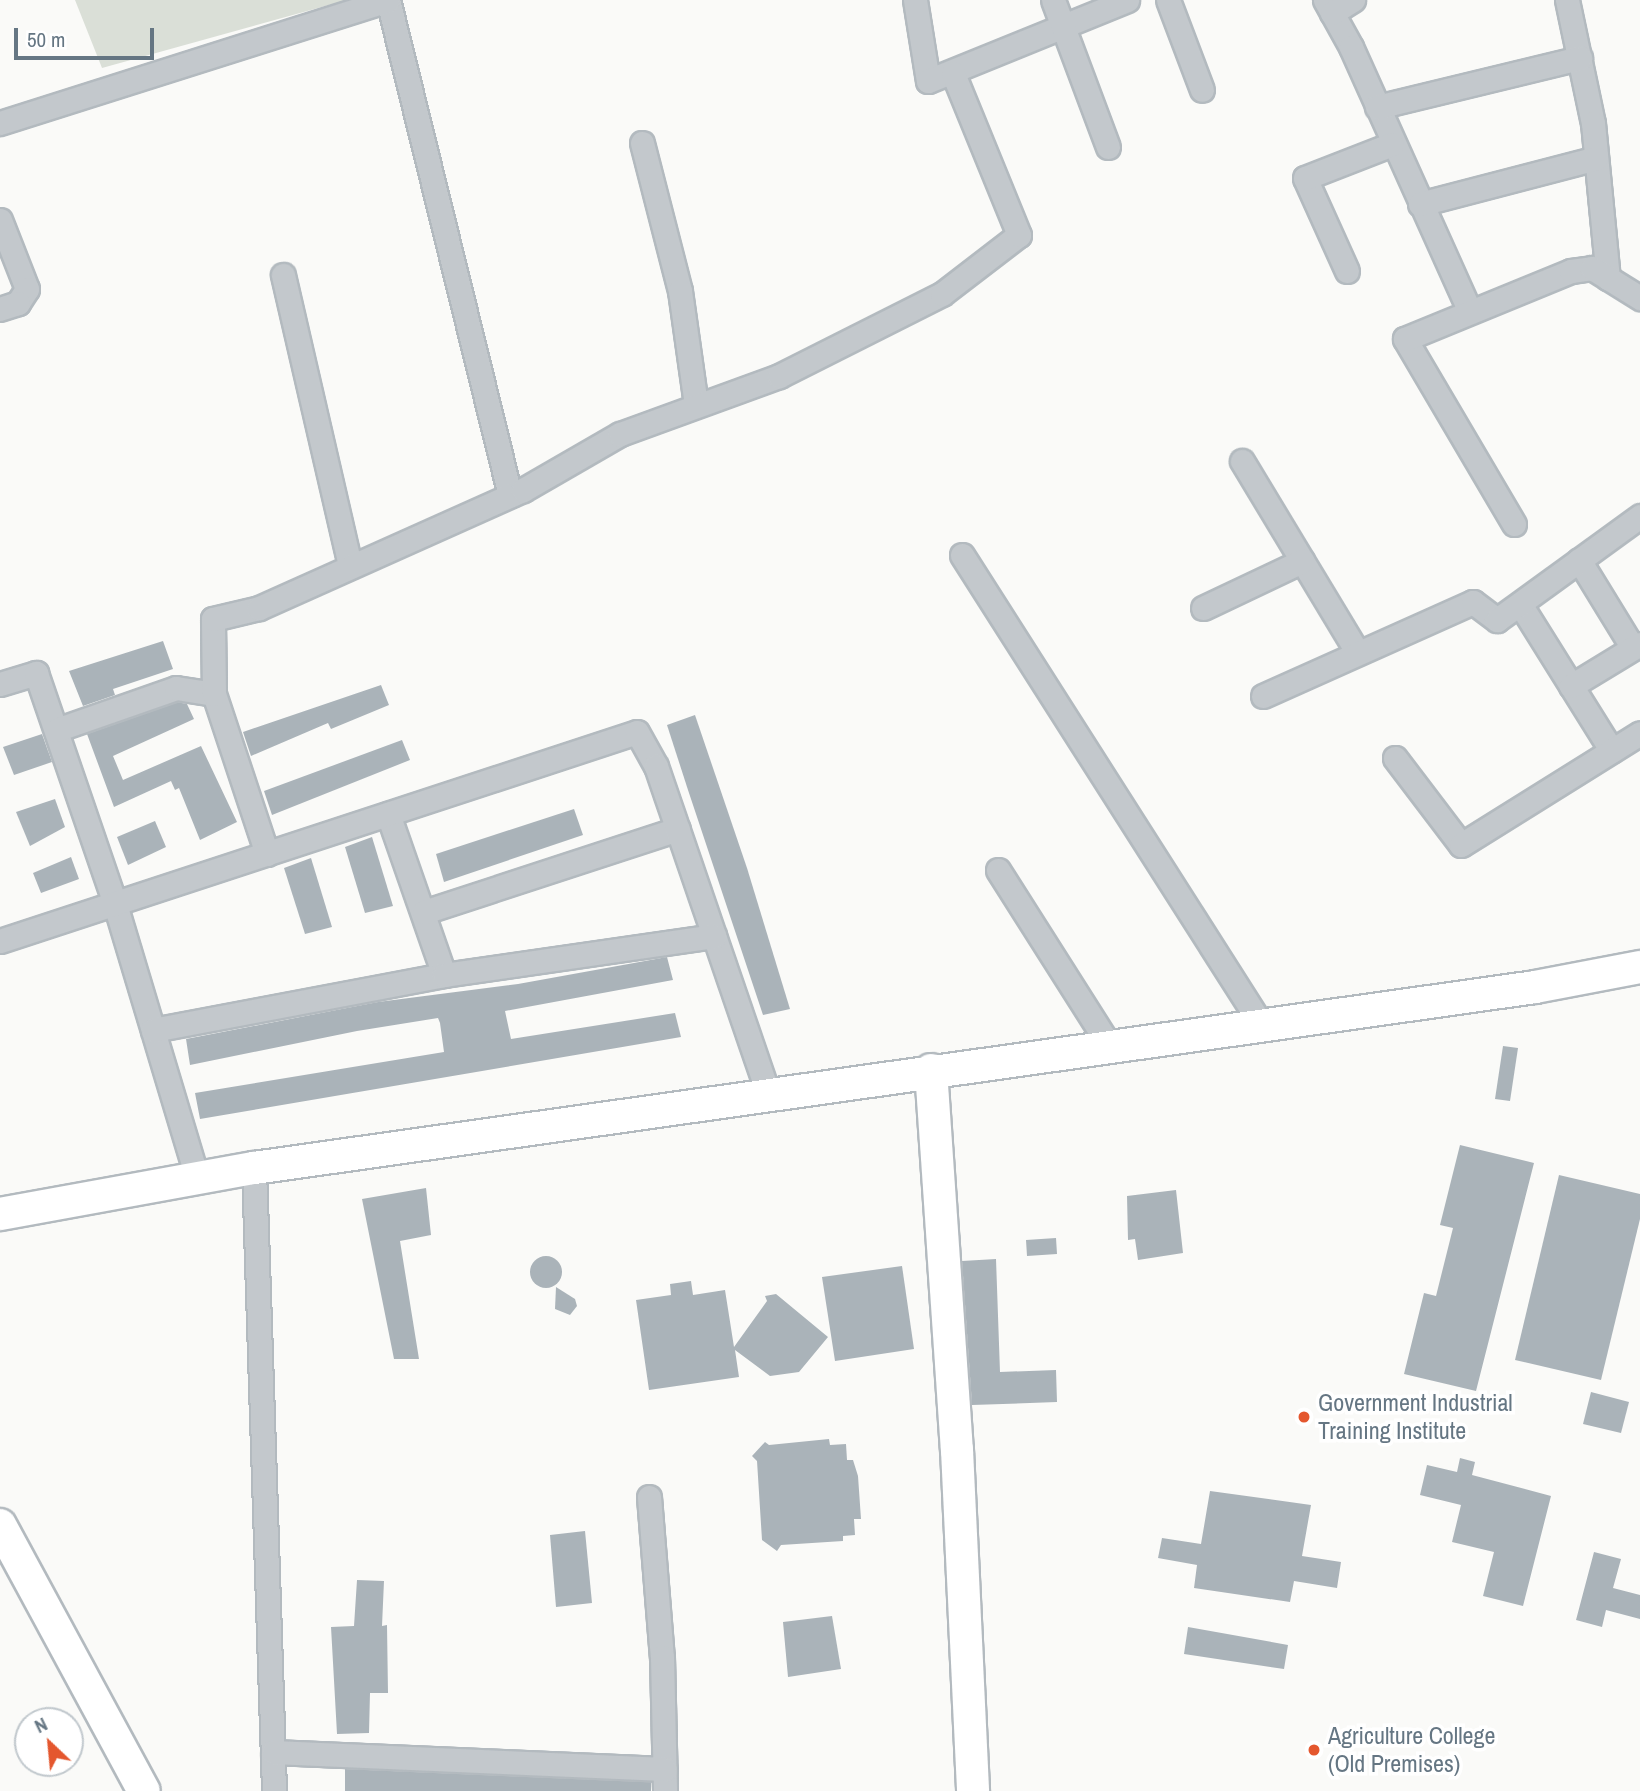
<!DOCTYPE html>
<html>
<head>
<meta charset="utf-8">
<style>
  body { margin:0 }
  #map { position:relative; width:1640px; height:1791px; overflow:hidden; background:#fafaf8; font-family:"Archivo Narrow",sans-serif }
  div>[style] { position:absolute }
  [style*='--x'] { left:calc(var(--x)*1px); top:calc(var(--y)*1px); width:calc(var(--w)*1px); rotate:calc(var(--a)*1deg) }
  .green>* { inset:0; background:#dadfd7 }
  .building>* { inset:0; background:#aab3b9 }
  .round { border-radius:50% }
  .roads { filter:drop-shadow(2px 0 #b3babf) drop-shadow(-2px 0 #b3babf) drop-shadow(0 2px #b3babf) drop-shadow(0 -2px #b3babf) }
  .street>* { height:23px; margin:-11.5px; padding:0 11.5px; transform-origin:11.5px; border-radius:11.5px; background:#c3c8cc }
  .secondary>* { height:32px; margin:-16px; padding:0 16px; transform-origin:16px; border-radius:16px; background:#fff }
  .dots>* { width:19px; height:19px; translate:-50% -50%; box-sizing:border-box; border:4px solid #fff; border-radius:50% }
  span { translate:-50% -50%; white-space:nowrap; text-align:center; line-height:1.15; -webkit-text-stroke:7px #fff; paint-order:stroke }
  .poi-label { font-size:24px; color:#657683 }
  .left { translate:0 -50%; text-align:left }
  .north { position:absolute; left:14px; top:1707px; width:70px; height:70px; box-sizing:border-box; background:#fff; border:2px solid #c1c8cd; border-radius:50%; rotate:334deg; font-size:19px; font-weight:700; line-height:28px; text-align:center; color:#657683 }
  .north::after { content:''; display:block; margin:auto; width:24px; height:32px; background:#e4572e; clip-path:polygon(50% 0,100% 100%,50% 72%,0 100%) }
  .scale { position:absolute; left:14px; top:28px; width:140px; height:32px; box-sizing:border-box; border:4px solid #657683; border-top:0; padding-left:9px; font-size:21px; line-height:24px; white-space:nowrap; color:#657683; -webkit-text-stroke:5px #fff; paint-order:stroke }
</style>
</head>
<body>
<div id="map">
  <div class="green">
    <div style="clip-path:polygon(75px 0,347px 0,102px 68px)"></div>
  </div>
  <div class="building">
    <div style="clip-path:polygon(163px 641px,173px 669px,113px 689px,115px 695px,83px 706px,69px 671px)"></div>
    <div style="clip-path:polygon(381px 685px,389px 705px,331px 729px,328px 723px,251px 756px,243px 732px)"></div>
    <div style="clip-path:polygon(177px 702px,187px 704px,194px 719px,113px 756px,123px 780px,201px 746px,237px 822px,200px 840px,179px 788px,175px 790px,171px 781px,114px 807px,87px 734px)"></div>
    <div style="clip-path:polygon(695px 715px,747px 868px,790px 1009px,763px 1015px,688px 790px,667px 725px)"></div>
    <div style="clip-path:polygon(42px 734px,52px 762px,14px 775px,3px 747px)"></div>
    <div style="clip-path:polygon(402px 740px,410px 760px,272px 815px,264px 791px)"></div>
    <div style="clip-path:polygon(55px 799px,65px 827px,30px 846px,16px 812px)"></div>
    <div style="clip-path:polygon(574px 809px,583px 835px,444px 882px,436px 854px)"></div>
    <div style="clip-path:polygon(155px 821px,166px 847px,128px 865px,117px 837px)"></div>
    <div style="clip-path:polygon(372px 837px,393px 906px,365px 913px,345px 847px)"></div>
    <div style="clip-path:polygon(71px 857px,79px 879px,41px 893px,33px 873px)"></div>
    <div style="clip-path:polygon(311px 858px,332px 927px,305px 934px,284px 868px)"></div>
    <div style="clip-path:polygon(667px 957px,673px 980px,505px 1011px,511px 1039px,675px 1013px,681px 1037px,200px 1119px,195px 1093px,444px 1052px,440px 1023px,438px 1018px,357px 1031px,190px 1065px,186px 1039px,378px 1002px,518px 984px)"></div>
    <div style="clip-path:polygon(1503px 1046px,1518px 1048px,1510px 1101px,1495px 1099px)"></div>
    <div style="clip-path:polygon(1460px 1145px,1534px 1163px,1476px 1391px,1404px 1374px,1424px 1293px,1436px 1296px,1453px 1228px,1440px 1225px)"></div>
    <div style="clip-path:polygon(1559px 1175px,1640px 1194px,1640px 1219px,1601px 1380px,1515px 1360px)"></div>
    <div style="clip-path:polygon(426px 1188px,431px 1235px,400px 1241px,419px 1359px,394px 1359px,362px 1199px)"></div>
    <div style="clip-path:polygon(1176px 1190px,1183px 1253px,1138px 1260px,1135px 1239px,1128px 1240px,1127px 1196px)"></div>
    <div style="clip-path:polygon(1056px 1238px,1057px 1254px,1027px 1256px,1026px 1240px)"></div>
    <div class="round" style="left:530px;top:1256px;width:32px;height:32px"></div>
    <div style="clip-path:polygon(996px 1259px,1000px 1372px,1056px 1370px,1057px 1402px,972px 1405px,962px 1261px)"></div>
    <div style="clip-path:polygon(902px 1266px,914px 1349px,835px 1361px,822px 1277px)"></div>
    <div style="clip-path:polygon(691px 1281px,693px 1295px,725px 1290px,734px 1347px,767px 1301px,765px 1296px,776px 1294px,828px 1337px,799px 1372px,770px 1376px,735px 1350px,739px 1377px,649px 1390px,636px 1300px,671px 1295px,670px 1284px)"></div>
    <div style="clip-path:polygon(556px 1287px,575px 1299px,577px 1306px,570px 1315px,555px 1309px)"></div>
    <div style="clip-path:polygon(1591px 1392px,1629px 1402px,1621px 1433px,1583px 1424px)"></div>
    <div style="clip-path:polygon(829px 1439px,830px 1445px,846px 1444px,847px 1460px,853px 1460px,858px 1476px,861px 1519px,854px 1519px,855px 1535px,843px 1536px,843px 1541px,781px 1545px,777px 1551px,762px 1540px,757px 1461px,752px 1456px,765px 1442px,769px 1445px)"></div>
    <div style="clip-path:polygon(1460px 1458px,1475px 1462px,1472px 1475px,1551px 1496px,1523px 1606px,1483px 1596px,1494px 1552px,1452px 1542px,1461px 1505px,1420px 1495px,1427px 1465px,1457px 1472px)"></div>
    <div style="clip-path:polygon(1210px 1491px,1311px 1505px,1302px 1556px,1341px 1562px,1337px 1588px,1294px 1581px,1290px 1602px,1194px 1588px,1197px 1565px,1158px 1558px,1162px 1538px,1201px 1544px)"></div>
    <div style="clip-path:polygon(585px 1531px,592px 1603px,556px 1607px,550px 1535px)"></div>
    <div style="clip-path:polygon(1594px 1552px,1621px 1559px,1613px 1588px,1640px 1595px,1640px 1619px,1606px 1610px,1602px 1627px,1576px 1620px)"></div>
    <div style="clip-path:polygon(357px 1580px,384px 1581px,382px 1626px,387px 1625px,388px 1693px,370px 1693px,369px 1733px,337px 1734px,331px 1627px,354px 1626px)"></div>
    <div style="clip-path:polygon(832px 1616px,841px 1669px,788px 1677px,783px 1622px)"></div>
    <div style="clip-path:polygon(1188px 1627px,1288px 1645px,1284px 1669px,1184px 1654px)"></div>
    <div style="clip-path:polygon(345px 1769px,651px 1782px,651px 1791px,345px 1791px)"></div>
  </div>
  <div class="roads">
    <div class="street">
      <div style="--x:388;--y:0;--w:510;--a:76.15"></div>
      <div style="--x:915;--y:0;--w:82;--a:80.9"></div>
      <div style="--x:928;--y:81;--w:215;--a:-22.1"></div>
      <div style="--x:1053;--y:0;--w:157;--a:69.5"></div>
      <div style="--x:1168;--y:0;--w:96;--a:69.3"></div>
      <div style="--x:1325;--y:0;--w:54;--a:61"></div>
      <div style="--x:1351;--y:47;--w:290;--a:65.8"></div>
      <div style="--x:1567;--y:0;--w:126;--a:78.1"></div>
      <div style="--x:1593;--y:123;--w:156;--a:84.5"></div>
      <div style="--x:1332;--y:13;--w:25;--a:-32"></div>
      <div style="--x:1377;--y:107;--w:209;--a:-13.6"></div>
      <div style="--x:0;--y:123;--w:407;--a:-17.6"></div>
      <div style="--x:642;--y:143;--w:153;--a:75.6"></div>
      <div style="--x:680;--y:291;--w:115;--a:82"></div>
      <div style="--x:1420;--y:204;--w:182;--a:-14.6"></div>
      <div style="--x:0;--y:220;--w:74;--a:68.6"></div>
      <div style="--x:27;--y:289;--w:17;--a:123"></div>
      <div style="--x:18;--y:303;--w:19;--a:162"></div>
      <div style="--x:1347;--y:271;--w:102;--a:-114.3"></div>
      <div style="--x:1305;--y:178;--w:93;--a:-21.3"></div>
      <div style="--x:283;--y:275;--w:299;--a:77"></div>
      <div style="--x:1242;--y:461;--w:224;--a:58.9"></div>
      <div style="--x:1514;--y:524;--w:215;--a:-120.5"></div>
      <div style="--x:1405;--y:339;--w:179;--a:-22.3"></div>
      <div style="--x:1571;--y:271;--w:21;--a:-8"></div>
      <div style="--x:1592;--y:268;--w:57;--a:32"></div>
      <div style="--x:962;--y:555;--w:556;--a:57.48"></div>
      <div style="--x:1579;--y:560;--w:103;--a:58.5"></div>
      <div style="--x:1520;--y:604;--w:173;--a:58"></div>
      <div style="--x:1203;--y:608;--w:110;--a:-25.4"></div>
      <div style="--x:0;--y:684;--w:38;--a:-17"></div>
      <div style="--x:36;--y:673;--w:244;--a:71.1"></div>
      <div style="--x:115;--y:904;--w:286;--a:73.3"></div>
      <div style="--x:1571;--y:686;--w:81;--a:-31.3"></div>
      <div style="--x:1263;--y:696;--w:230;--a:-24.1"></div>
      <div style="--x:1473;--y:602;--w:30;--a:37"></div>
      <div style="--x:1497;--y:620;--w:177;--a:-36"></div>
      <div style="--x:56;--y:730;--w:127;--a:-19.3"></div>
      <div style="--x:176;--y:688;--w:38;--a:9"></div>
      <div style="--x:1395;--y:758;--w:109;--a:52.8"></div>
      <div style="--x:1461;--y:845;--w:211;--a:-32"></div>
      <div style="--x:388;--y:814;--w:170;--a:70.8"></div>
      <div style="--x:267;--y:854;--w:169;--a:-108.3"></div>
      <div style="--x:214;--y:694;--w:75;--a:-90.8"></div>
      <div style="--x:213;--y:619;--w:47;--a:-13.4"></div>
      <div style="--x:259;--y:608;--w:289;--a:-24.1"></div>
      <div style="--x:523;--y:490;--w:112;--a:-30"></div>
      <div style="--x:620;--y:434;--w:169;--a:-20"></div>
      <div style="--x:779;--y:376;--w:182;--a:-26.7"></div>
      <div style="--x:942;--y:294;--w:97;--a:-37.5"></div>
      <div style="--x:1019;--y:235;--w:175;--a:-112.2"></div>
      <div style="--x:998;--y:870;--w:207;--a:57.6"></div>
      <div style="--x:424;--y:912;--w:267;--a:-18.1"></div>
      <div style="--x:0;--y:941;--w:670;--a:-18.16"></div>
      <div style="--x:637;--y:732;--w:39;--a:61"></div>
      <div style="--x:656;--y:766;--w:346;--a:71.1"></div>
      <div style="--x:153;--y:1030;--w:296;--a:-10.7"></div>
      <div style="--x:444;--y:975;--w:273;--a:-8.2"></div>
      <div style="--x:254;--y:1168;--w:623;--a:88.16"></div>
      <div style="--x:649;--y:1497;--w:161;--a:85.4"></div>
      <div style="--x:662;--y:1657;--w:134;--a:88.7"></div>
      <div style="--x:273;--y:1752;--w:392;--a:2.5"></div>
    </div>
    <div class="secondary">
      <div style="--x:931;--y:1070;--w:381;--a:86.1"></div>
      <div style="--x:957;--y:1450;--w:341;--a:87.3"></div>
      <div style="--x:0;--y:1214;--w:258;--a:-10.3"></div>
      <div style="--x:254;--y:1168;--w:1294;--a:-8.04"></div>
      <div style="--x:1535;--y:987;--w:107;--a:-10.8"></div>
      <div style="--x:0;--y:1525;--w:302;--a:61.6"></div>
    </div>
  </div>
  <div class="dots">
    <div style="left:1304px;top:1417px;background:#e4572e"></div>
    <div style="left:1314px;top:1750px;background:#e4572e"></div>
  </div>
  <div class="poi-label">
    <span class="left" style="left:1318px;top:1417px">Government Industrial<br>Training Institute</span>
    <span class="left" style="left:1328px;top:1750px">Agriculture College<br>(Old Premises)</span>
  </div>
  <div class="north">N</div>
  <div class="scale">50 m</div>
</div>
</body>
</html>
